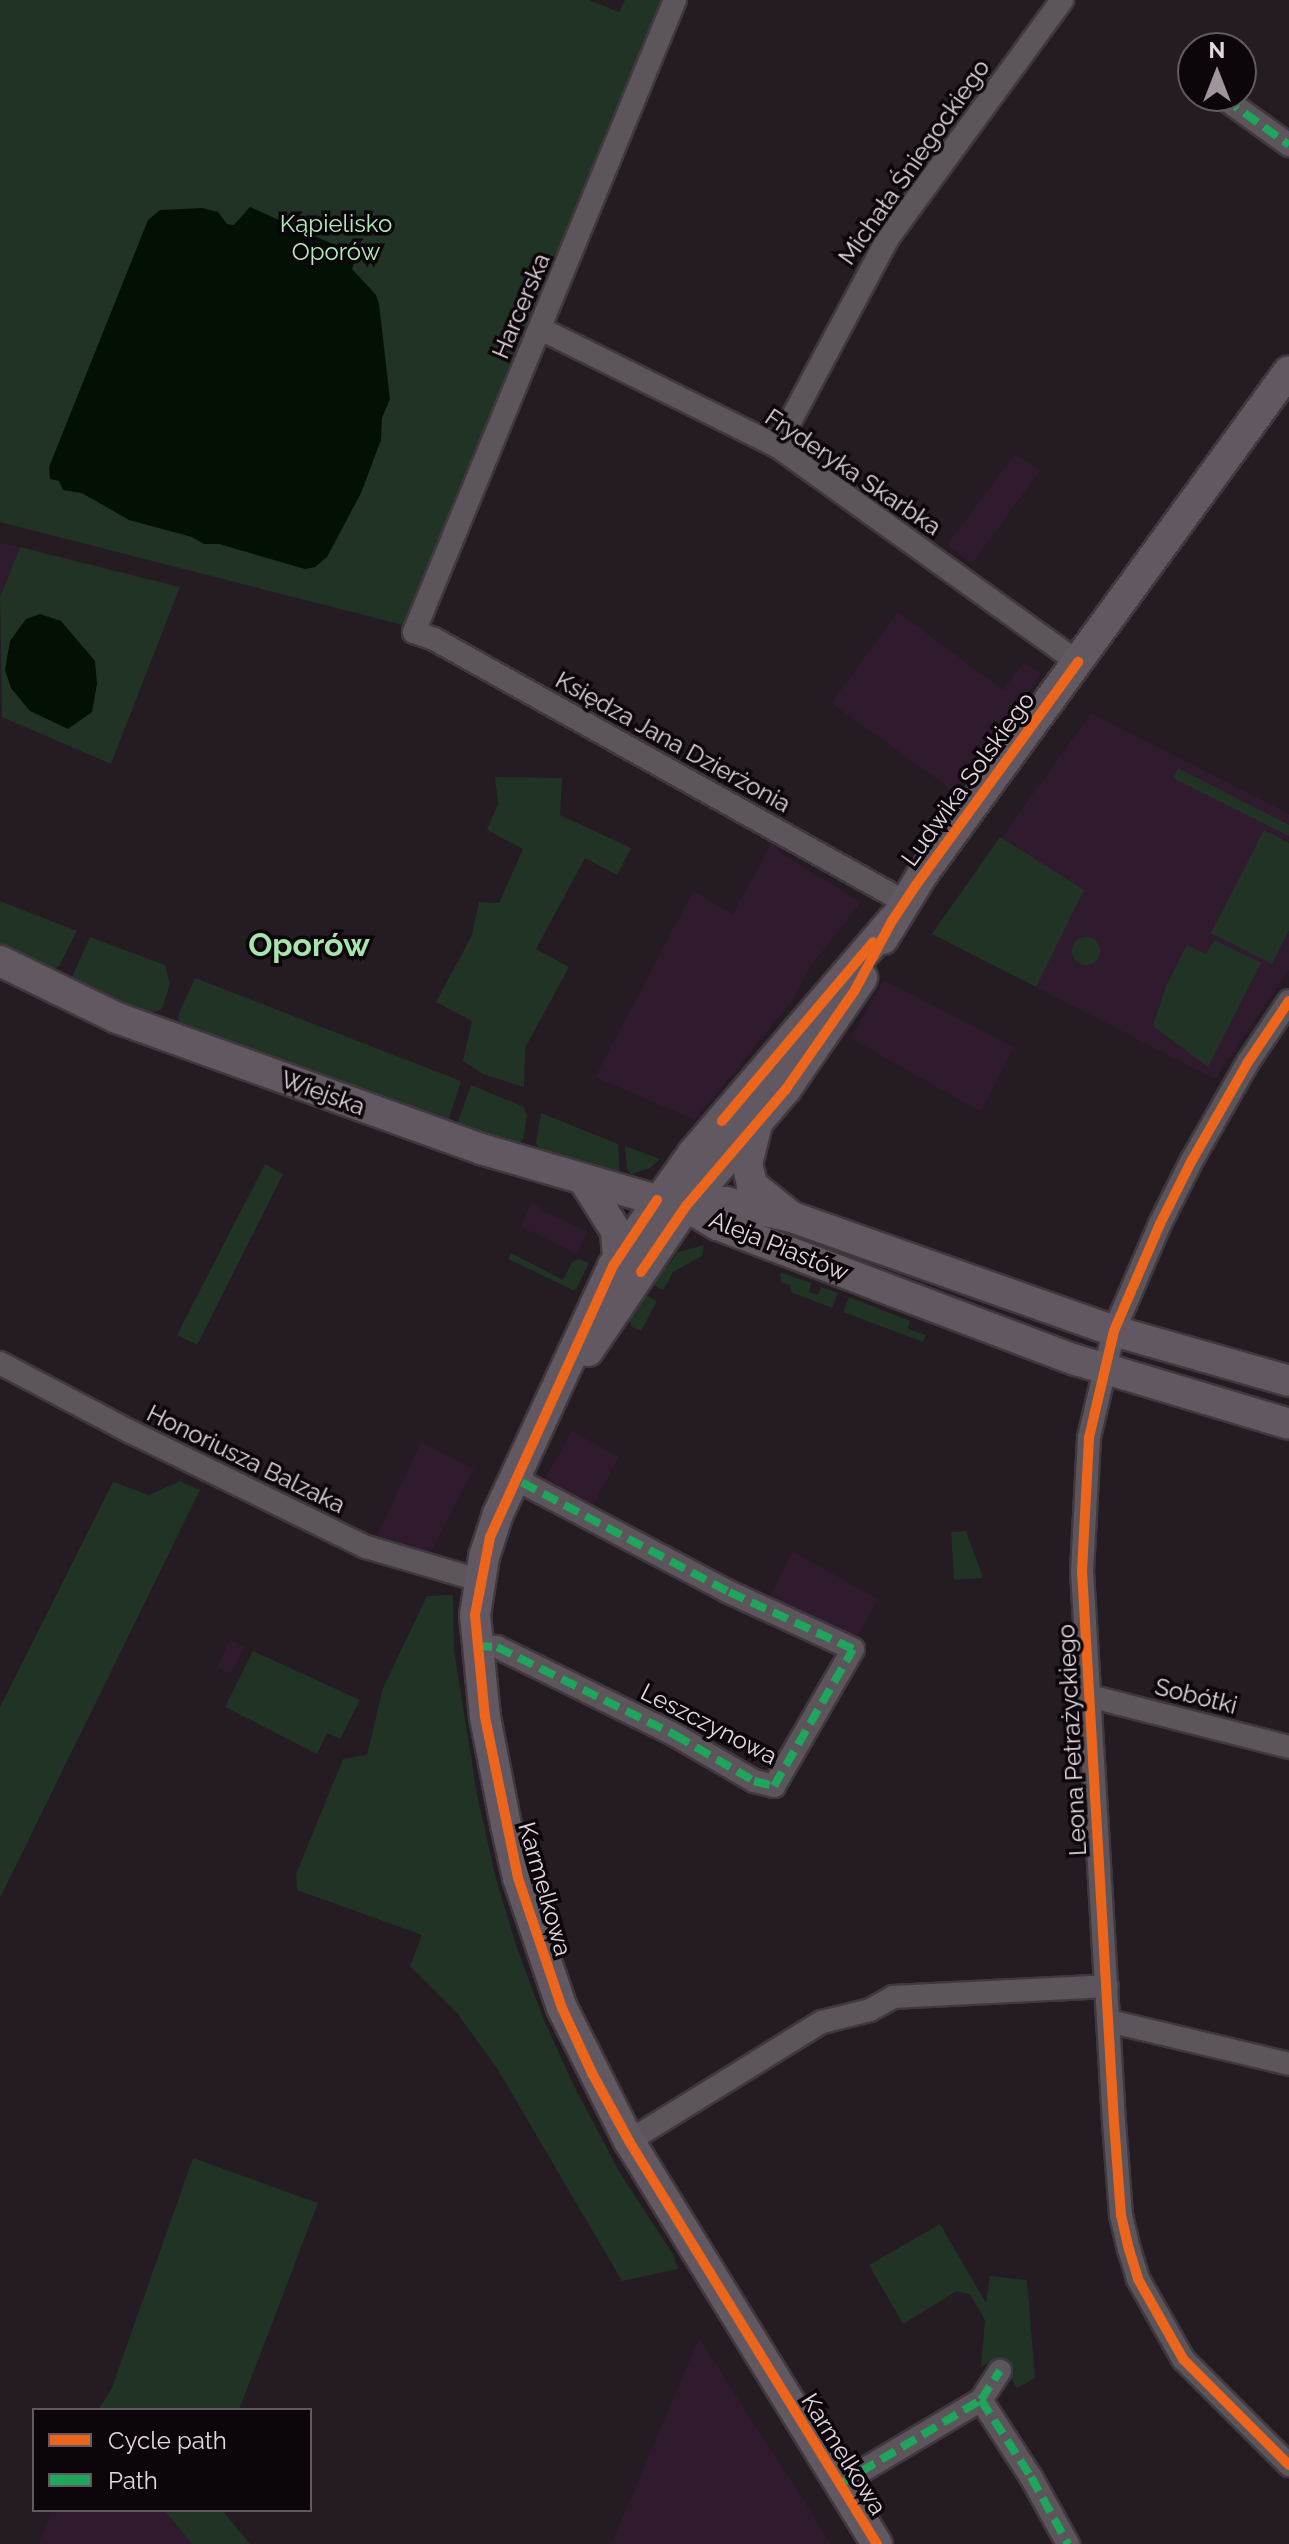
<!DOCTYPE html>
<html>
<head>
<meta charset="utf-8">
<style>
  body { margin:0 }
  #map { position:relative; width:1289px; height:2544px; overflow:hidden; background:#241b23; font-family:Raleway,sans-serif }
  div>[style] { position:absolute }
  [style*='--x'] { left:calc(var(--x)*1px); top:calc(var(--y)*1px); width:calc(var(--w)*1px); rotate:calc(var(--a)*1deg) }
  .built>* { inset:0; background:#2f1b2d }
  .green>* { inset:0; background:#213324 }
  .round { border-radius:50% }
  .water>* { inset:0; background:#031104 }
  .roads { filter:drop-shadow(2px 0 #40383e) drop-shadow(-2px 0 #40383e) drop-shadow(0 2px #40383e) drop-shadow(0 -2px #40383e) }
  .street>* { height:22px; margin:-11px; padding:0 11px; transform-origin:11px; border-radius:11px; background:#5c555b }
  .secondary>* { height:30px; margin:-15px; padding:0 15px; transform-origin:15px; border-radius:15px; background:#625861 }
  .quiet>* { height:8px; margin-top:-4px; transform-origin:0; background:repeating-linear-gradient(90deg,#20a55d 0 16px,transparent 0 24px) }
  .cycleway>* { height:10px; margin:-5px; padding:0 5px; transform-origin:5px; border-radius:5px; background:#eb651d }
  span { translate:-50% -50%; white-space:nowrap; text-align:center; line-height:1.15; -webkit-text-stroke:7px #0c060b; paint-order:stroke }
  .street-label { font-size:24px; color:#e2d7e0 }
  .park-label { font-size:24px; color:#b3ecb8 }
  .district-label { font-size:32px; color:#a6e4ac; font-weight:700 }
  .legend { position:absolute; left:32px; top:2408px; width:280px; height:104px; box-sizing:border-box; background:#0c060b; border:2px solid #625a60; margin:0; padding:10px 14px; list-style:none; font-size:24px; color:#e2d7e0 }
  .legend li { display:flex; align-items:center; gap:16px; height:40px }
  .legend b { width:40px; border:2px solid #625a60 }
  .north { position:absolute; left:1177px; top:32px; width:80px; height:80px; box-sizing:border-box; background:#0c060b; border:2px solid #625a60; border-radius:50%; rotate:0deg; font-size:22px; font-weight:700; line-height:32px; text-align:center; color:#e2d7e0 }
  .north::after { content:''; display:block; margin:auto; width:28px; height:36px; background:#a0959e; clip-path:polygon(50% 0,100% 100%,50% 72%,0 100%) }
</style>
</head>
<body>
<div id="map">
  <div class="built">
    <div style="clip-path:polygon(1015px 454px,1040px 471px,972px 564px,947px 545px)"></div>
    <div style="clip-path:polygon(0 543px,20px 547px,0 597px)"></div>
    <div style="clip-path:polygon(898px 612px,1003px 690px,1023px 662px,1041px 674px,956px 793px,831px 703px)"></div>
    <div style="clip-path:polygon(1091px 713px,1289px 814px,1289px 970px,1215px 1079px,932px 934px)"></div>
    <div style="clip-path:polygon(773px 839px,781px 853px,861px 902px,811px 966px,792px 1001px,695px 1120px,595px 1077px,693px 891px,733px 914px)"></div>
    <div style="clip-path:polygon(884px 980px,1014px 1047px,981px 1112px,850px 1038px)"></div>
    <div style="clip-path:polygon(532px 1201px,542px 1210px,588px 1232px,577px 1254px,521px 1227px)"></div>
    <div style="clip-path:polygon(572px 1431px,619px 1457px,593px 1505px,544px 1480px)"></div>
    <div style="clip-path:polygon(421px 1442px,474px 1469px,432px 1550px,417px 1552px,376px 1537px)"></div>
    <div style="clip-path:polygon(792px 1551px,878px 1599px,854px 1644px,768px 1599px)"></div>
    <div style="clip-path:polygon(230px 1640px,245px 1647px,231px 1674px,217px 1667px)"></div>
    <div style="clip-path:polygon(699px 2338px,813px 2515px,831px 2544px,611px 2544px)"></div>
    <div style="clip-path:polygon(53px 2510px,164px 2510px,192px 2544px,38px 2544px)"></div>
  </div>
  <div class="green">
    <div style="clip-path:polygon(0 0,589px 0,619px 12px,625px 0,663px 0,403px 625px,0 522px)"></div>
    <div style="clip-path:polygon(20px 547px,180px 587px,111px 764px,2px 717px,0 597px)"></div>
    <div style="clip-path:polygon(1178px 768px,1289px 825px,1289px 836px,1173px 778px)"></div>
    <div style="clip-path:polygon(495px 777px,562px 778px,560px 815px,631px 848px,617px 875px,585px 858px,536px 949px,569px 967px,525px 1048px,524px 1087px,483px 1074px,463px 1061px,472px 1021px,436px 1002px,472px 935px,479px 902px,499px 903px,523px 849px,487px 830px,498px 804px)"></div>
    <div style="clip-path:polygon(1264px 830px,1289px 843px,1289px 930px,1272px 964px,1211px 933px)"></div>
    <div style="clip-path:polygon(1000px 837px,1084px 890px,1036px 987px,932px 934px)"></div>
    <div style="clip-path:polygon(0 901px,77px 931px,59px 966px,50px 972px,0 949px)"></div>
    <div class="round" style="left:1072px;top:937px;width:28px;height:28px"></div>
    <div style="clip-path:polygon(90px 937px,165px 965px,170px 984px,162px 1009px,145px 1016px,71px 979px)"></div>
    <div style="clip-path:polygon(1214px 940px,1261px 963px,1208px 1067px,1153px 1026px,1167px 984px,1187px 945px,1206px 954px)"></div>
    <div style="clip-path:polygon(195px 978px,461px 1081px,449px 1119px,446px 1121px,187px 1031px,178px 1019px,179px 1013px)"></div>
    <div style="clip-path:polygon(471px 1085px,524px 1107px,527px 1116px,523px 1140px,517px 1144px,461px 1128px,458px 1121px)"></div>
    <div style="clip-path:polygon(541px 1113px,618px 1144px,620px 1179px,541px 1152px,536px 1143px)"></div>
    <div style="clip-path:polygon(625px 1146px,660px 1159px,650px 1168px,631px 1174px,627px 1169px)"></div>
    <div style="clip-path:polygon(265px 1164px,283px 1174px,197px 1345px,177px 1335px)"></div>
    <div style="clip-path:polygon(704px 1245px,702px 1256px,673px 1272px,663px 1290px,653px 1285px,678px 1252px)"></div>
    <div style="clip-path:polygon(511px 1253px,563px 1280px,572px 1262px,579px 1259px,589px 1263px,575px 1291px,508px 1259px)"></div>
    <div style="clip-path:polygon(780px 1272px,811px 1283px,809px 1292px,818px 1295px,821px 1287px,838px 1293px,832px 1308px,791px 1292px,790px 1285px,781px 1282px)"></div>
    <div style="clip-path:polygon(646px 1295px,657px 1301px,641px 1331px,632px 1327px,629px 1319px)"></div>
    <div style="clip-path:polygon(849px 1297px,910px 1321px,908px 1329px,926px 1335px,923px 1342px,843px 1312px)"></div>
    <div style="clip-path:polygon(180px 1481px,200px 1490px,0 1898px,0 1707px,113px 1482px,149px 1495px)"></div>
    <div style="clip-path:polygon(966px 1531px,983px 1578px,954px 1580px,951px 1532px)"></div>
    <div style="clip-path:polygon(453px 1595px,454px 1650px,477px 1794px,496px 1879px,517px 1948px,543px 2018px,574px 2086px,620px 2173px,674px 2256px,678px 2269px,622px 2281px,497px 2068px,457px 2013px,410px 1966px,422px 1935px,297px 1890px,296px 1874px,343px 1759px,367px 1755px,383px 1688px,427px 1596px)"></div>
    <div style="clip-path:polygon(253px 1651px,360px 1700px,340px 1739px,327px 1733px,317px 1754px,225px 1707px)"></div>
    <div style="clip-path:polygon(193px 2158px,318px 2203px,239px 2410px,98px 2410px,111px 2390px)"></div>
    <div style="clip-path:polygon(940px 2224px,986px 2303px,990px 2276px,1027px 2280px,1035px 2378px,1017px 2388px,998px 2358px,981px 2367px,985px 2320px,970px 2294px,957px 2291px,903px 2324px,869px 2265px)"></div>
    <div style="clip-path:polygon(164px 2510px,222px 2510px,250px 2544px,192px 2544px)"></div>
  </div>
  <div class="water">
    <div style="clip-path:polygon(250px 207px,357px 255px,352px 269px,376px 295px,379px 304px,390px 399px,382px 418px,381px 440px,361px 493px,327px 557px,315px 567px,305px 569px,219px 544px,204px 544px,192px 537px,129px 520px,82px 493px,63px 490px,59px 481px,50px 479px,49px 467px,148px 220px,160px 210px,202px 208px,218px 212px,227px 224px,234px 225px)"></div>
    <div style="clip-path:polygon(40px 614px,61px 621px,95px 661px,97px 684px,92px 712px,68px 729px,30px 711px,11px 688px,5px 670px,10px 641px,26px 619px)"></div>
  </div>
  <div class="roads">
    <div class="street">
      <div style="--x:675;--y:0;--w:684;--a:112.44"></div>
      <div style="--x:414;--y:632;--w:21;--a:19"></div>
      <div style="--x:434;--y:639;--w:539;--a:29.18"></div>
      <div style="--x:1225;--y:99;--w:79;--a:35.7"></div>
      <div style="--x:541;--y:329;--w:263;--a:26.4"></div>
      <div style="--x:777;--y:446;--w:370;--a:35.7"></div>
      <div style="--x:777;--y:446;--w:236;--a:-61.9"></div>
      <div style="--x:888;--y:238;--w:295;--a:-53.8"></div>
      <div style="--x:1289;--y:1001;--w:73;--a:123.9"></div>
      <div style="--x:1248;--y:1062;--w:113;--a:119.7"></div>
      <div style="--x:1192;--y:1160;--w:72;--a:116.6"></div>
      <div style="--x:1160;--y:1224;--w:116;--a:113.3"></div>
      <div style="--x:1114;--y:1331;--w:110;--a:103.2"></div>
      <div style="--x:1089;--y:1438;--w:133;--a:93"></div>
      <div style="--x:1082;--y:1571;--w:552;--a:86.68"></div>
      <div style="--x:1114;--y:2122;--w:93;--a:85.7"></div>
      <div style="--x:1121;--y:2215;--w:35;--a:77"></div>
      <div style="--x:1129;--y:2249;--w:31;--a:73"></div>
      <div style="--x:1138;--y:2279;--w:92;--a:60.6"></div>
      <div style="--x:1183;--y:2359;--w:150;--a:45"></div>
      <div style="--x:0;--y:1363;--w:148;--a:27.8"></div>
      <div style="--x:131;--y:1432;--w:262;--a:26.1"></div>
      <div style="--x:366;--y:1547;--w:118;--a:16.3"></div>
      <div style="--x:476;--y:1646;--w:21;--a:3"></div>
      <div style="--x:497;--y:1647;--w:199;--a:26.3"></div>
      <div style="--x:675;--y:1735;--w:91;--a:30.2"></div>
      <div style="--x:754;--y:1781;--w:21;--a:14"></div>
      <div style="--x:774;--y:1786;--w:158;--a:-60"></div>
      <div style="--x:853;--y:1649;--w:139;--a:-155.3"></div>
      <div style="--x:727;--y:1591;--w:241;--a:-152.1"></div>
      <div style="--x:1089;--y:1696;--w:206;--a:14.3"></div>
      <div style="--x:1109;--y:2021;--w:185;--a:13.4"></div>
      <div style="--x:629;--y:2141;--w:227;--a:-31.7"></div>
      <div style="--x:822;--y:2022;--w:49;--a:-14"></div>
      <div style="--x:870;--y:2010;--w:26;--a:-29"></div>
      <div style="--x:893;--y:1997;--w:214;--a:-2.9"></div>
      <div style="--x:981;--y:2400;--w:35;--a:-57"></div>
      <div style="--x:840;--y:2484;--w:164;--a:-30.8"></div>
      <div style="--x:981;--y:2400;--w:92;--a:57"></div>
      <div style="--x:1031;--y:2477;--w:77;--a:61.1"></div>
    </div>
    <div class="secondary">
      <div style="--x:883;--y:939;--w:75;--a:-58.6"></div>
      <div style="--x:922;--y:875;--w:623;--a:-53.94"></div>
      <div style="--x:0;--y:961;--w:130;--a:26"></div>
      <div style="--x:117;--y:1018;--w:387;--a:19.8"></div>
      <div style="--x:481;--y:1149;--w:183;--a:16.2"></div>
      <div style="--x:657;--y:1200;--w:30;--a:12"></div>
      <div style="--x:686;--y:1206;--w:39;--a:-6"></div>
      <div style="--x:725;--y:1202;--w:69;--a:12.6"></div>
      <div style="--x:792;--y:1217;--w:342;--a:19.5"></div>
      <div style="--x:1114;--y:1331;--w:182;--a:15.9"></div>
      <div style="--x:756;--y:1128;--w:36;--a:104"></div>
      <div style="--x:747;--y:1163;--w:23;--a:77"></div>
      <div style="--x:752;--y:1185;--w:45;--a:38.7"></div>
      <div style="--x:585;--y:1182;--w:58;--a:57.7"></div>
      <div style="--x:616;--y:1231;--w:28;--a:86"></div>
      <div style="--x:686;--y:1206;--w:37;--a:31"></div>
      <div style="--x:718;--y:1225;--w:383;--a:20.7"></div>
      <div style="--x:1076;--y:1360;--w:222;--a:16.7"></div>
      <div style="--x:588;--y:1351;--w:175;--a:-55.9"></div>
      <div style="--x:686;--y:1206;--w:154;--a:-49.5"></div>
      <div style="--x:786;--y:1089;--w:135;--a:-55.6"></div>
      <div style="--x:877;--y:2544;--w:473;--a:-121.6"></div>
      <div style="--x:629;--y:2141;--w:149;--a:-116.7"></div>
      <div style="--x:562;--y:2008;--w:137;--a:-108.7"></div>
      <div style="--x:518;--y:1878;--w:54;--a:-102.8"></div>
      <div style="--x:506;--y:1825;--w:110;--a:-101"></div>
      <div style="--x:485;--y:1717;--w:102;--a:-95.6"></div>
      <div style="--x:475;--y:1615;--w:59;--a:-81.2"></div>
      <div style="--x:484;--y:1557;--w:45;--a:-72"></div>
      <div style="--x:498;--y:1514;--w:273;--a:-65.1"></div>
      <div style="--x:613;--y:1266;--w:138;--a:-54.7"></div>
      <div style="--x:693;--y:1153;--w:306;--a:-49.4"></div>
    </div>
  </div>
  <div class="quiet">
    <div style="--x:1225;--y:99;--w:79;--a:35.7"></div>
    <div style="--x:476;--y:1646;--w:21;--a:3"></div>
    <div style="--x:497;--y:1647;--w:199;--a:26.3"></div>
    <div style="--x:675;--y:1735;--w:91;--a:30.2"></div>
    <div style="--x:754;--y:1781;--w:21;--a:14"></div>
    <div style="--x:774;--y:1786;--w:158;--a:-60"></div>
    <div style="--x:853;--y:1649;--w:139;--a:-155.3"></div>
    <div style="--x:727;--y:1591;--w:241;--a:-152.1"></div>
    <div style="--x:981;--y:2400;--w:35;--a:-57"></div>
    <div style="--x:840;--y:2484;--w:164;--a:-30.8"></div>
    <div style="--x:981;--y:2400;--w:92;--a:57"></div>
    <div style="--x:1031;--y:2477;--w:77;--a:61.1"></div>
  </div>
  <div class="cycleway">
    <div style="--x:1289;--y:1001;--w:73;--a:123.9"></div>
    <div style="--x:1248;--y:1062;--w:113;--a:119.7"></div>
    <div style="--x:1192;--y:1160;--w:72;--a:116.6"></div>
    <div style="--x:1160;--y:1224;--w:116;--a:113.3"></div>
    <div style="--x:1114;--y:1331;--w:110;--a:103.2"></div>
    <div style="--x:1089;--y:1438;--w:133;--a:93"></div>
    <div style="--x:1082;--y:1571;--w:552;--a:86.68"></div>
    <div style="--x:1114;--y:2122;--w:93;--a:85.7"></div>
    <div style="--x:1121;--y:2215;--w:35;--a:77"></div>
    <div style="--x:1129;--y:2249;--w:31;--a:73"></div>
    <div style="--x:1138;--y:2279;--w:92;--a:60.6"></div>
    <div style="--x:1183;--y:2359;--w:150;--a:45"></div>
    <div style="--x:722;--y:1121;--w:234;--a:-49.8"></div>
    <div style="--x:657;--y:1200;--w:79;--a:123.7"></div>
    <div style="--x:613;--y:1266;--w:298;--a:114.4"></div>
    <div style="--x:490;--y:1537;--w:79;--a:100.9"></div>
    <div style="--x:475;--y:1615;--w:102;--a:84.4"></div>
    <div style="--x:485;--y:1717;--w:164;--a:78.4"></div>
    <div style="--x:518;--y:1878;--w:137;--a:71.3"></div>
    <div style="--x:562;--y:2008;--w:72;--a:65.2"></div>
    <div style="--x:592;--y:2073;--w:77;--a:61.4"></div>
    <div style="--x:629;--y:2141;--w:473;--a:58.4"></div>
    <div style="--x:641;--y:1272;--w:80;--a:-55.7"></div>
    <div style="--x:686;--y:1206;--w:154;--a:-49.5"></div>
    <div style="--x:786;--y:1089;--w:121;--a:-55.1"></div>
    <div style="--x:855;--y:990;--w:78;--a:-61.8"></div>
    <div style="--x:892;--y:921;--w:43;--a:-56.3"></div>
    <div style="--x:916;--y:885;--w:276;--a:-54"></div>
  </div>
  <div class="street-label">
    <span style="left:914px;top:162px;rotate:-55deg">Michała Śniegockiego</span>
    <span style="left:521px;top:306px;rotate:-67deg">Harcerska</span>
    <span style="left:853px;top:472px;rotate:34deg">Fryderyka Skarbka</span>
    <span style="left:673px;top:742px;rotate:29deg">Księdza Jana Dzierżonia</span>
    <span style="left:968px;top:779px;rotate:-54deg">Ludwika Solskiego</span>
    <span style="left:323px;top:1093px;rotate:20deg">Wiejska</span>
    <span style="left:779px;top:1246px;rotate:22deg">Aleja Piastów</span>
    <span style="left:246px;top:1459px;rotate:26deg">Honoriusza Balzaka</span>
    <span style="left:1196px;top:1696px;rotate:14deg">Sobótki</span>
    <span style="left:709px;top:1724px;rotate:27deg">Leszczynowa</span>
    <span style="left:1072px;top:1740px;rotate:-93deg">Leona Petrażyckiego</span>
    <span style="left:545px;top:1889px;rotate:74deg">Karmelkowa</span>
    <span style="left:844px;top:2454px;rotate:58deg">Karmelkowa</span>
  </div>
  <div class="park-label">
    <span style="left:336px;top:238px">Kąpielisko<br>Oporów</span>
  </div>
  <div class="district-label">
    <span style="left:309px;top:945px">Oporów</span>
  </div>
  <ul class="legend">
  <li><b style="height:10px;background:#eb651d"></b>Cycle path</li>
  <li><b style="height:10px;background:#20a55d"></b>Path</li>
  </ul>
  <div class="north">N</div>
</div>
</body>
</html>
